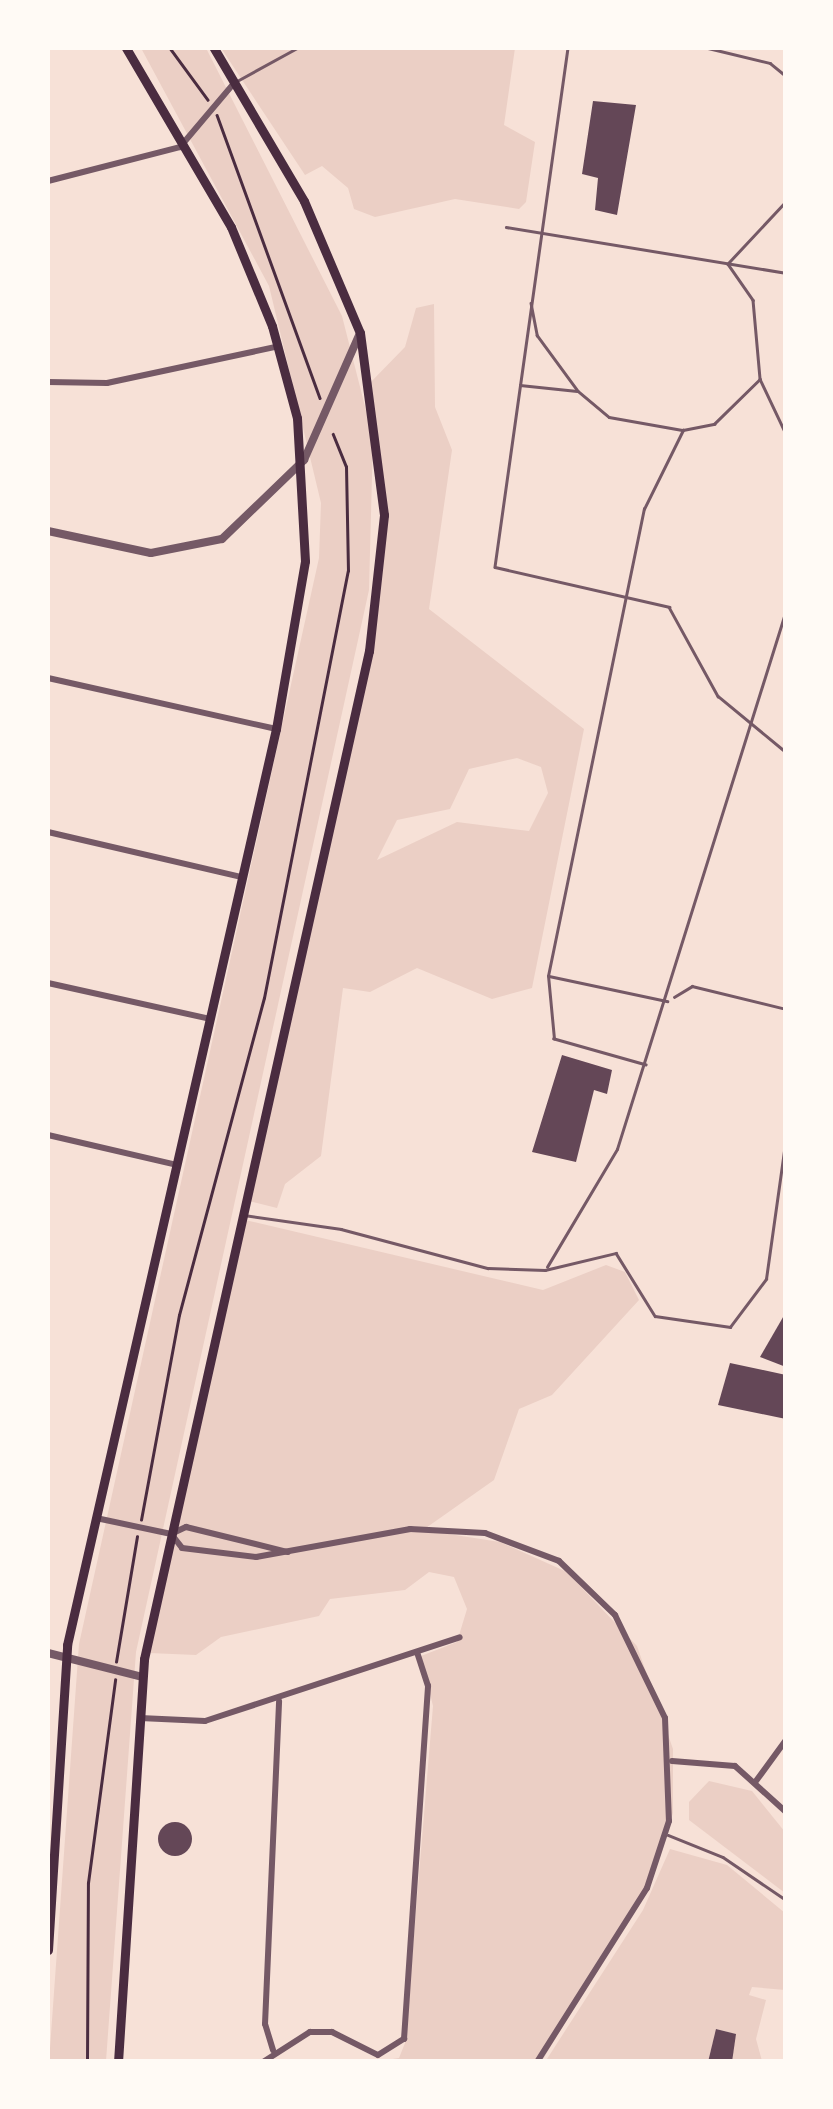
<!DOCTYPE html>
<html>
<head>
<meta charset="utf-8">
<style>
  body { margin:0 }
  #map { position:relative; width:833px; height:2109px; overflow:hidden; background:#f7e1d7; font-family:Rubik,sans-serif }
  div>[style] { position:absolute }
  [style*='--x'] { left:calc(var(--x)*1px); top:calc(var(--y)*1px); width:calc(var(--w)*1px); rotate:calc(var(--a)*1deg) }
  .green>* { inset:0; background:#ebcfc5 }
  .building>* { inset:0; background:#644757 }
  .round { border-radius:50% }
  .path>* { height:2.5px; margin:-1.25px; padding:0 1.25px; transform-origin:1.25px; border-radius:1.25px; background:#4a2c40 }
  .service>* { height:2.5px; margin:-1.25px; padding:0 1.25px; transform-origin:1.25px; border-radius:1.25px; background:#755966 }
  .minor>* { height:6px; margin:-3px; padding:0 3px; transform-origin:3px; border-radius:3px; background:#755966 }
  .tertiary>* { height:8px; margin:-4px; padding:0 4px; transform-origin:4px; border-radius:4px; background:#755966 }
  .secondary>* { height:9px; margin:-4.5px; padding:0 4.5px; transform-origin:4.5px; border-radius:4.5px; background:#4a2c40 }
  span { translate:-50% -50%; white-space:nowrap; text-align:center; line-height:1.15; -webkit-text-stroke:10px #fffaf5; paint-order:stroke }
  .frame { position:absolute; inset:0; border:50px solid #fffaf5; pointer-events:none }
</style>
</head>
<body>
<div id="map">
  <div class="green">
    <div style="clip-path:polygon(141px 48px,206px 48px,342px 316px,373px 438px,369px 590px,136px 1652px,106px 2061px,49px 2062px,79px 1644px,319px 558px,321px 503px,269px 286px)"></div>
    <div style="clip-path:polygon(221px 48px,515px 48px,504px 125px,535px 142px,526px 202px,519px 209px,455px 199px,375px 217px,354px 209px,348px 188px,322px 166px,305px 175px)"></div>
    <div style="clip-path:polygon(evenodd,434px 304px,435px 407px,452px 450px,429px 609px,584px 729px,532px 988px,492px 999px,417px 968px,370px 992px,343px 988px,321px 1156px,285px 1184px,277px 1208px,249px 1201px,371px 659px,383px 521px,368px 385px,405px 347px,416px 308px,434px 304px,517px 758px,541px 767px,548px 793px,529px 831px,457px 822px,377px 860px,397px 820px,450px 809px,469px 769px,517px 758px)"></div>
    <div style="clip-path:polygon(245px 1220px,543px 1290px,606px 1265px,625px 1272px,639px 1300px,552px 1395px,519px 1409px,494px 1480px,423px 1530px,500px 1542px,567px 1572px,637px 1646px,673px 1749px,673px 1813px,654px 1875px,542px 2061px,380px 2061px,399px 2058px,405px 2043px,433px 1706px,421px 1656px,457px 1642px,467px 1609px,454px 1577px,429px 1572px,405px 1590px,330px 1599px,319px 1616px,221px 1637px,196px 1655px,149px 1653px)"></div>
    <div style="clip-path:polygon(709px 1781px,752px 1791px,785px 1832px,785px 1893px,689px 1820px,689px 1802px)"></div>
    <div style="clip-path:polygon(670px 1849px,727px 1865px,785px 1913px,785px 1990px,752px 1987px,749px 1995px,766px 2000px,756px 2039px,762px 2061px,732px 2061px,735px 2034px,717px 2029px,708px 2061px,545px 2062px,643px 1910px)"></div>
  </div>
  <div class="building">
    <div style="clip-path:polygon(593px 101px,636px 105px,617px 215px,595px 210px,598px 178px,582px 174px)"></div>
    <div style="clip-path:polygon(562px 1055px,612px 1070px,607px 1094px,594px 1090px,576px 1162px,532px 1152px)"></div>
    <div style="clip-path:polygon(786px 1312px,786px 1367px,760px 1357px)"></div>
    <div style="clip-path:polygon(730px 1363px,786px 1375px,786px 1419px,718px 1405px)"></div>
    <div class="round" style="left:158px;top:1822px;width:34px;height:34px"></div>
    <div style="clip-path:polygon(716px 2029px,736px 2034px,732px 2062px,708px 2062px)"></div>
  </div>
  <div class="path">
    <div style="--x:170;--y:48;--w:64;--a:53.8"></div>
    <div style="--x:217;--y:115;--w:301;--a:70"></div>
    <div style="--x:141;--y:1520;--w:208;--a:-79.5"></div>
    <div style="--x:179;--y:1315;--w:328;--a:-75"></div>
    <div style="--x:264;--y:998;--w:435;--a:-78.9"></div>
    <div style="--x:348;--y:571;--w:104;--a:-91.1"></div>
    <div style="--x:346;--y:467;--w:35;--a:-112"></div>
    <div style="--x:116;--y:1662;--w:127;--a:-80.5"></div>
    <div style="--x:87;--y:2062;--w:179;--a:-89.7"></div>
    <div style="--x:88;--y:1883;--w:205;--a:-82.4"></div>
  </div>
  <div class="service">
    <div style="--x:568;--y:48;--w:524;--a:98.01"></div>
    <div style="--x:495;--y:567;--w:179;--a:12.9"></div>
    <div style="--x:669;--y:607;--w:102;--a:61.2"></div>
    <div style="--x:718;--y:696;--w:88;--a:39.5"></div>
    <div style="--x:708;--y:48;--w:64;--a:13.6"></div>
    <div style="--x:770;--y:63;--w:21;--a:39"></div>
    <div style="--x:237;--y:81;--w:68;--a:-28.8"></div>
    <div style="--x:786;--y:202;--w:85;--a:133.1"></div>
    <div style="--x:728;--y:264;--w:44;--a:55.2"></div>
    <div style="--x:753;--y:300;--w:79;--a:84.9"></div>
    <div style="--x:760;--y:379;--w:61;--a:64.7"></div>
    <div style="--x:506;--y:227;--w:284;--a:9.3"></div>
    <div style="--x:531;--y:303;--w:33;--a:79"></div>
    <div style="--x:537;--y:335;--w:69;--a:53.8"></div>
    <div style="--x:578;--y:391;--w:40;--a:40"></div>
    <div style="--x:609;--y:417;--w:74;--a:10.1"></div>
    <div style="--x:520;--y:385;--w:57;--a:6"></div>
    <div style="--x:549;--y:976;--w:121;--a:12"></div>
    <div style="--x:674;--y:997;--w:21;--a:-31"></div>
    <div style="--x:692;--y:986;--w:97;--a:13.7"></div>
    <div style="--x:646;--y:1065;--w:96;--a:-164.2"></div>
    <div style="--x:554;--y:1039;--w:63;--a:-95.4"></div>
    <div style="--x:548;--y:976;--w:477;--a:-78.4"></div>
    <div style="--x:644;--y:509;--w:88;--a:-63.7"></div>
    <div style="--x:683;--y:430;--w:32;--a:-11"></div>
    <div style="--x:714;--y:424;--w:64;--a:-44.4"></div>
    <div style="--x:244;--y:1215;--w:98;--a:8.2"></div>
    <div style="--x:341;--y:1229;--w:152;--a:14.9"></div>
    <div style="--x:488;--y:1268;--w:57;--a:2"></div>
    <div style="--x:545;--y:1270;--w:73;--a:-13.5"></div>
    <div style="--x:616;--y:1253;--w:74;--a:58.2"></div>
    <div style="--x:655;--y:1316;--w:76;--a:8.3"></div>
    <div style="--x:730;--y:1327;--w:60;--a:-53.1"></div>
    <div style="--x:766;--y:1279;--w:144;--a:-82"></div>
    <div style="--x:547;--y:1267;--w:137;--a:-59.3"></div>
    <div style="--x:617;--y:1149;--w:565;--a:-72.59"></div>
    <div style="--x:668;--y:1835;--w:59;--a:21.8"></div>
    <div style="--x:723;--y:1857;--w:76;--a:34.3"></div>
  </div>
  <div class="minor">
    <div style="--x:48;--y:181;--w:136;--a:-14.4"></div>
    <div style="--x:180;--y:147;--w:84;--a:-49.8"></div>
    <div style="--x:48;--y:382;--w:59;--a:1"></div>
    <div style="--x:107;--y:383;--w:176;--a:-12.1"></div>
    <div style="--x:48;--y:678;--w:234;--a:12.6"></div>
    <div style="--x:48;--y:832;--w:199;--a:13.1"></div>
    <div style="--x:48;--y:983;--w:167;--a:12.5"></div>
    <div style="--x:48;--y:1135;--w:132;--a:13.1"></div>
    <div style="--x:96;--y:1518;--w:77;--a:12"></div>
    <div style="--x:171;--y:1534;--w:17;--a:-25"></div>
    <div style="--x:186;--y:1527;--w:105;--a:13.8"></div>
    <div style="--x:172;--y:1535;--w:16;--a:52"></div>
    <div style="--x:182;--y:1548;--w:75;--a:6.9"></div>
    <div style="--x:256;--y:1557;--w:157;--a:-10.3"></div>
    <div style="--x:410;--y:1529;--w:75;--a:3.1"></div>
    <div style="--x:485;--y:1533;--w:79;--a:20.7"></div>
    <div style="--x:559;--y:1561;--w:78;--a:44"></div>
    <div style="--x:615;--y:1615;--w:114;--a:64.1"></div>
    <div style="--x:665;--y:1718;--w:103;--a:87.8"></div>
    <div style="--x:669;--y:1821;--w:71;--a:108.2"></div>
    <div style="--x:647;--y:1888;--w:206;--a:122.3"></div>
    <div style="--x:140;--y:1718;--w:65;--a:2.6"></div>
    <div style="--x:205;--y:1721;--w:268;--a:-18.2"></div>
    <div style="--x:672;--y:1761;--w:63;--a:4.5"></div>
    <div style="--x:735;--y:1766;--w:69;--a:42"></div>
    <div style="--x:756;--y:1781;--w:51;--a:-53.8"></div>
    <div style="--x:273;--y:2050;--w:27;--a:-107"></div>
    <div style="--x:265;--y:2024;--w:323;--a:-87.5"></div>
    <div style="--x:263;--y:2062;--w:56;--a:-32.6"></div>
    <div style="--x:310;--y:2032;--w:22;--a:0"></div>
    <div style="--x:332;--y:2032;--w:51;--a:26.6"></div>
    <div style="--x:378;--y:2055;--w:31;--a:-32"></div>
    <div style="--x:404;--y:2039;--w:354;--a:-86.1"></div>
    <div style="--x:428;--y:1686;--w:35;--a:-108"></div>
  </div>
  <div class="tertiary">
    <div style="--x:48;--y:531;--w:105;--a:12.1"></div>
    <div style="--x:151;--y:553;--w:72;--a:-11.2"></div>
    <div style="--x:222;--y:539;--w:114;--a:-43.9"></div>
    <div style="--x:304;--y:460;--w:139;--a:-66.2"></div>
    <div style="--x:48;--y:1653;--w:97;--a:14.3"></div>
  </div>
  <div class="secondary">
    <div style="--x:48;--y:1950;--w:306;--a:-86.4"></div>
    <div style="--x:67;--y:1645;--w:940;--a:-77.15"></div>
    <div style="--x:276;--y:729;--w:170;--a:-80.2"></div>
    <div style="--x:305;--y:561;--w:143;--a:-93.2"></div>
    <div style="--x:297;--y:418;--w:95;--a:-105.2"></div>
    <div style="--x:272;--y:326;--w:107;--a:-112.5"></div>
    <div style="--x:231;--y:227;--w:208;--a:-120.4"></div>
    <div style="--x:118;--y:2062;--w:404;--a:-86.3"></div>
    <div style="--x:144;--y:1659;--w:1033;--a:-77.42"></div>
    <div style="--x:369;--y:651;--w:137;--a:-83.7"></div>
    <div style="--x:384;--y:515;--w:184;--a:-97.5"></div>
    <div style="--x:360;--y:333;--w:143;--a:-113"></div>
    <div style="--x:304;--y:201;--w:178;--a:-120.5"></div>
  </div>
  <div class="frame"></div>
</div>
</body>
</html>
